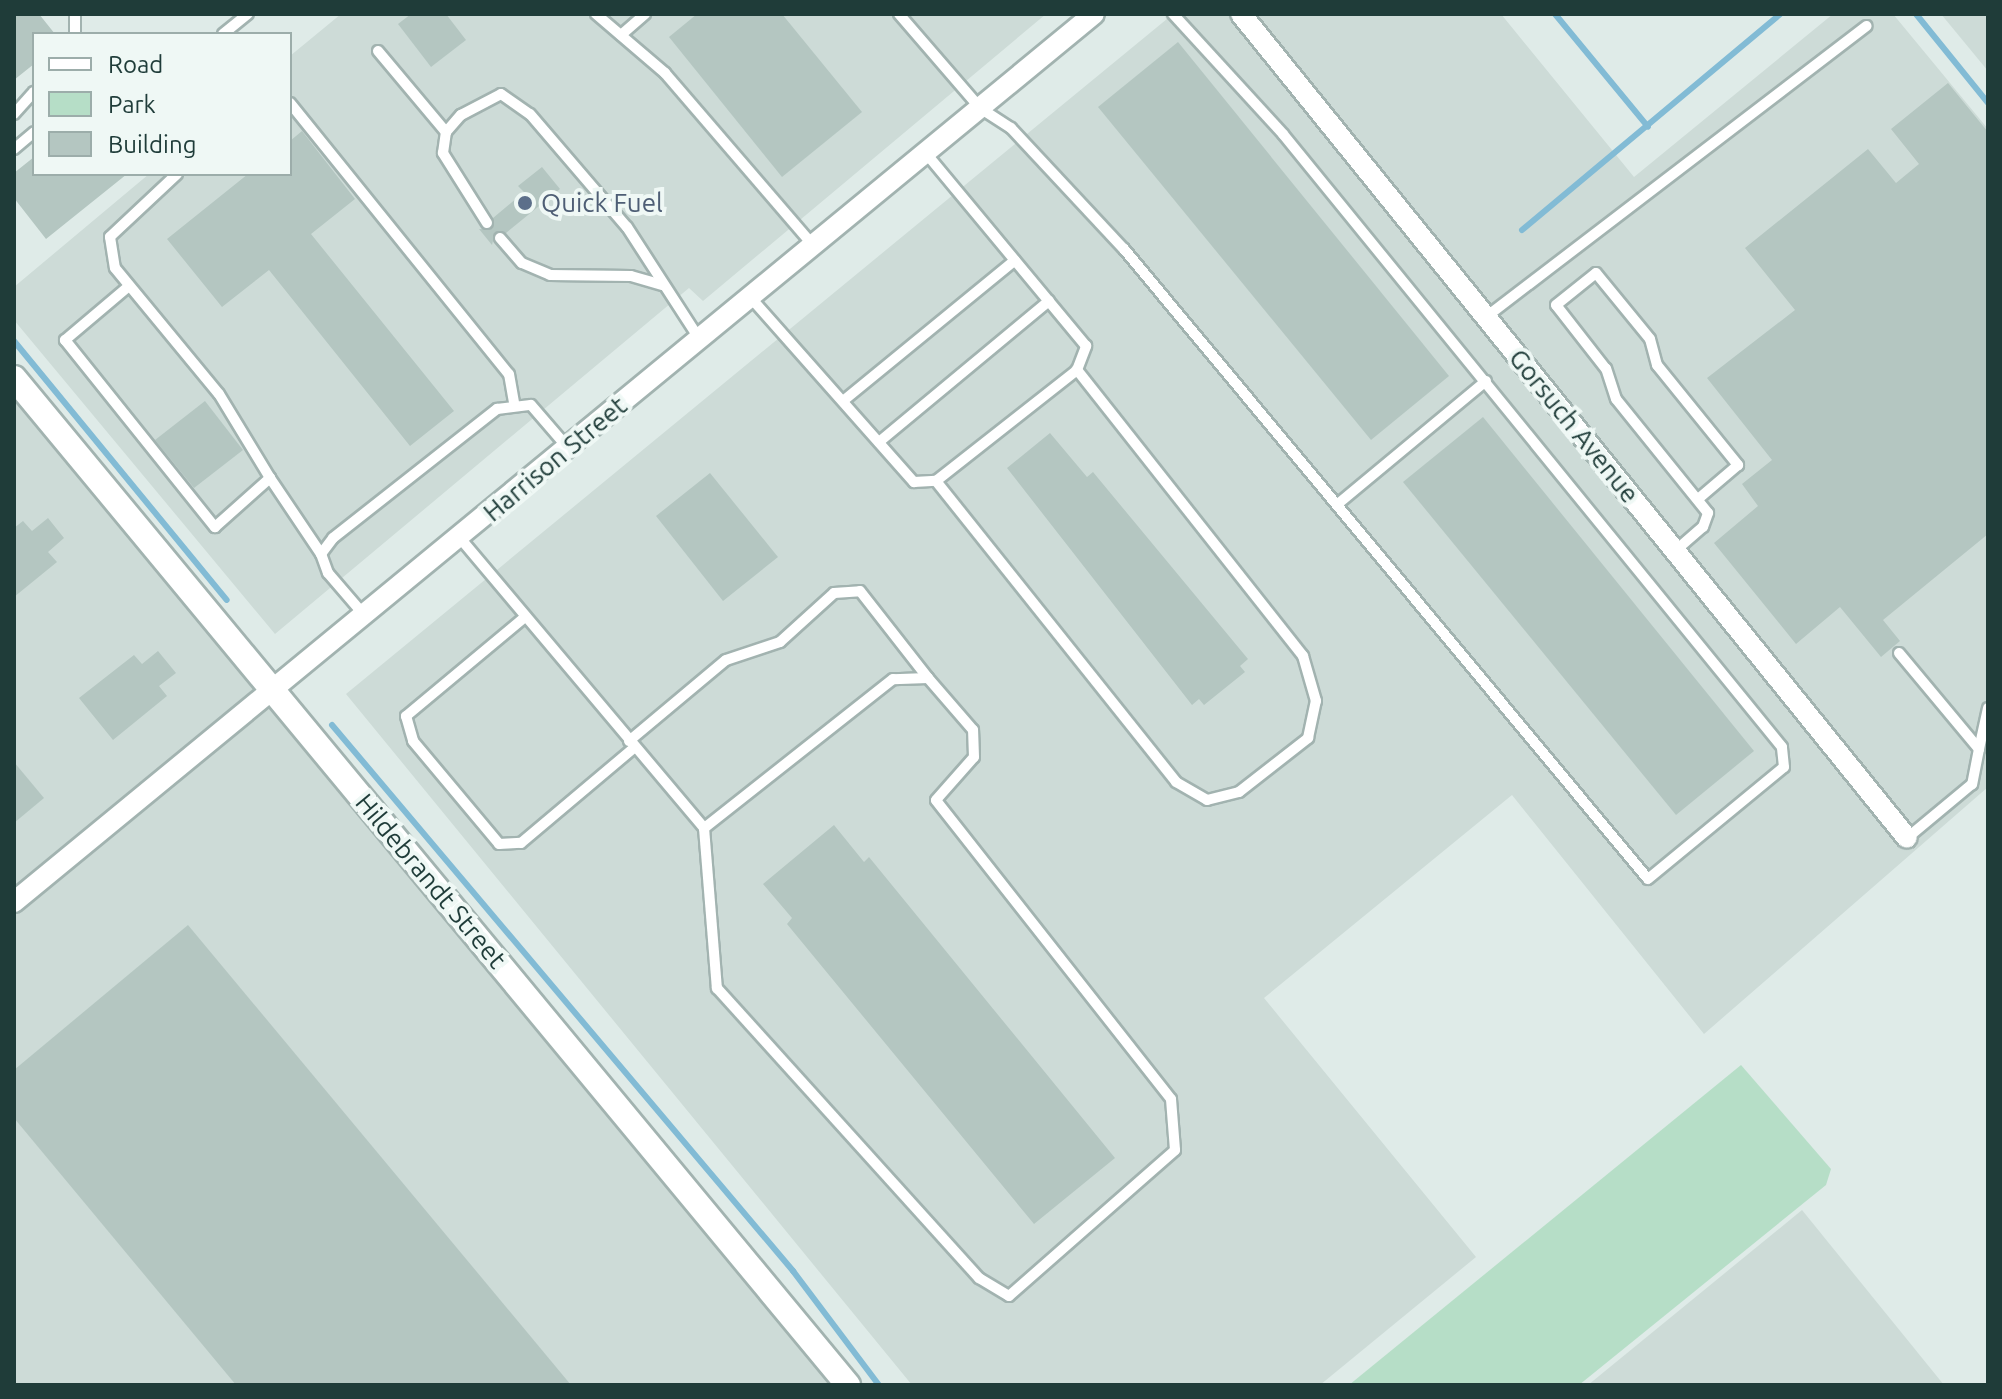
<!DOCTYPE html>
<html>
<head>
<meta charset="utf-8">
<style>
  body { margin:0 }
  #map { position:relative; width:2002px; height:1399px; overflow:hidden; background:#dfebe8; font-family:Ubuntu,sans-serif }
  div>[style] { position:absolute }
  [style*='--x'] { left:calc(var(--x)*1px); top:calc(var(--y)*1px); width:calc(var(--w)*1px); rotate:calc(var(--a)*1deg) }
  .built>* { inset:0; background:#cddbd7 }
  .green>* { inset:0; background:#b6dec7 }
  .stream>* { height:6px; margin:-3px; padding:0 3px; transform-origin:3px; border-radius:3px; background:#82bbd5 }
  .building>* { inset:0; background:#b4c6c1 }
  .roads { filter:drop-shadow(2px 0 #a2b3b0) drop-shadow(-2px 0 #a2b3b0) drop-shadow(0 2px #a2b3b0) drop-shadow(0 -2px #a2b3b0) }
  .lane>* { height:10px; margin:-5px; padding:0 5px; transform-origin:5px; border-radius:5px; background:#fff }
  .street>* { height:20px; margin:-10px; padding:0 10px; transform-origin:10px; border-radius:10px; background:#fff }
  .secondary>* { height:24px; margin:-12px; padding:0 12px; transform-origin:12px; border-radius:12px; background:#fff }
  .dots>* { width:22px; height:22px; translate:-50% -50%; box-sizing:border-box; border:4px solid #eff8f5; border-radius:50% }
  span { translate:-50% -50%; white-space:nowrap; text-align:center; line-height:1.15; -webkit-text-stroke:8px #eff8f5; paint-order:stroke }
  .service-label { font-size:26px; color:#4e5e75 }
  .left { translate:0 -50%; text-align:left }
  .street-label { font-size:26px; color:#1f3c39 }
  .frame { position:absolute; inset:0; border:16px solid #1f3c39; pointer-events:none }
  .legend { position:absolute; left:32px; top:32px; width:260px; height:144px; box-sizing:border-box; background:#eff8f5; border:2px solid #9cadaa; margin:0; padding:10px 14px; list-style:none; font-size:24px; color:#1f3c39 }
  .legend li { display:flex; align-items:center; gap:16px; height:40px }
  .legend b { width:40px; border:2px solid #9cadaa }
</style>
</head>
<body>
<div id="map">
  <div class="built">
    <div style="clip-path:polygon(341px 14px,1046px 14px,703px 301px,689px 288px,275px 634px,14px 320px,14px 287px,149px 174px,290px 174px,290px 56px)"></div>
    <div style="clip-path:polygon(1173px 14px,1501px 14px,1634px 177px,1833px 14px,1893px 14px,1988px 129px,1988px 787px,1704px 1034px,1512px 795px,1264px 998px,1476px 1257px,1320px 1385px,912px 1385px,346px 694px)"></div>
    <div style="clip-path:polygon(1941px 14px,1988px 14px,1988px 71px)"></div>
    <div style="clip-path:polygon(14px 394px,835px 1385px,14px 1385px)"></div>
    <div style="clip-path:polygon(1802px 1210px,1944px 1385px,1588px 1385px)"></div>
  </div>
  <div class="green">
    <div style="clip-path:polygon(1741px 1065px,1831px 1169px,1826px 1185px,1579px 1385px,1349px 1385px)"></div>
  </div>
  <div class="stream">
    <div style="--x:1555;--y:14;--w:146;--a:50.5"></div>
    <div style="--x:1916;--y:14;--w:114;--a:51"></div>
    <div style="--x:1522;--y:230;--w:336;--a:-39.9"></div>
    <div style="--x:14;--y:341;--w:335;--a:50.6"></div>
    <div style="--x:332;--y:725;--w:715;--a:49.82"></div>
    <div style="--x:793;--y:1271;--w:143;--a:53"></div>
  </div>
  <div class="building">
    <div style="clip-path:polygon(14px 14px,39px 14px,55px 34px,34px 34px,34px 64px,14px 80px)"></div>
    <div style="clip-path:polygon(411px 14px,446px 14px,466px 40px,431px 67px,398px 24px)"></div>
    <div style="clip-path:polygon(697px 14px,782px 14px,862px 112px,782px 177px,669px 37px)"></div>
    <div style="clip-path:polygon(1178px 42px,1449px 376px,1371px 440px,1098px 107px)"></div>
    <div style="clip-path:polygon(1948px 83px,1988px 132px,1988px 534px,1883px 620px,1900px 641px,1881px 657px,1840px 607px,1796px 644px,1714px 543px,1758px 506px,1742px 484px,1772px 460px,1707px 378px,1795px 310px,1745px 248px,1868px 149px,1896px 183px,1919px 164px,1891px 129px)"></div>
    <div style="clip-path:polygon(302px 131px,355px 199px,311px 234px,454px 411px,410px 446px,269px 270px,222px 307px,167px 239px,248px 174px,290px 174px,290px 141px)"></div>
    <div style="clip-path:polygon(34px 157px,34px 174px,127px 174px,46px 239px,14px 198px,14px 173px)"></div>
    <div style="clip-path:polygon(542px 167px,560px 189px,506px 233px,495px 232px,492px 245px,479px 229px,492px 229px,493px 218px,524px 192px,518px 186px)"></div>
    <div style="clip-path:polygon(205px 401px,243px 450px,194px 488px,155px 440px)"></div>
    <div style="clip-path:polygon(1483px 417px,1754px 751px,1676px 815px,1403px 482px)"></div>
    <div style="clip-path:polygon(1050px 433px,1087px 477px,1093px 472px,1248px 659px,1240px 666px,1245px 672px,1204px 705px,1199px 699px,1192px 705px,1007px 468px)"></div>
    <div style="clip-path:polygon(710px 473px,778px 557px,723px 601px,656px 516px)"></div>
    <div style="clip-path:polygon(48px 518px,64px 538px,48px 552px,57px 562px,14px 597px,14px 528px,23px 521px,32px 531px)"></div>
    <div style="clip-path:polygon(158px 651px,176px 673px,159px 686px,167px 696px,113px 740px,79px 698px,134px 655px,142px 664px)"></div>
    <div style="clip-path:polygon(14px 762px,44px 798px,14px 823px)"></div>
    <div style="clip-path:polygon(834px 825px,864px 862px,869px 857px,1115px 1158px,1034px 1224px,787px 924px,792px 918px,763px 884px)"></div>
    <div style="clip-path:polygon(188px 925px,571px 1385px,236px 1385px,14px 1118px,14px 1070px)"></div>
  </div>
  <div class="roads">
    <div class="lane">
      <div style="--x:75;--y:14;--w:20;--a:90"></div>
      <div style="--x:596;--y:14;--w:91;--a:40.5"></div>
      <div style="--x:665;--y:73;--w:228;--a:49.3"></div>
      <div style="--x:899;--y:14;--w:124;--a:49.2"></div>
      <div style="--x:980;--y:108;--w:37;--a:33"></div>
      <div style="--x:1011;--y:128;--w:166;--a:47"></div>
      <div style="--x:1124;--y:249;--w:819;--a:50.25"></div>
      <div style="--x:1648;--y:879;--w:176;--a:-39.5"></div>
      <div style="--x:1784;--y:767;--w:20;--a:-96"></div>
      <div style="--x:1782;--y:747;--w:790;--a:-129.15"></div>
      <div style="--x:1283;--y:134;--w:163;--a:-132.5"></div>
      <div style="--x:223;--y:34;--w:32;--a:-39"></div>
      <div style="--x:621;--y:35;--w:32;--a:-41"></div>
      <div style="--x:378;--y:51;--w:106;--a:50"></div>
      <div style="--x:290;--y:103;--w:348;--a:51.1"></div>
      <div style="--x:509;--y:374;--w:29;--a:80"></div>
      <div style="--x:14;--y:114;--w:30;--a:-48"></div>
      <div style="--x:14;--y:149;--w:26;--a:-40"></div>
      <div style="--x:177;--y:174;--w:92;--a:136.8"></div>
      <div style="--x:110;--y:237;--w:31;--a:81"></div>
      <div style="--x:115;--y:268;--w:163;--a:50.5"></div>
      <div style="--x:219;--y:394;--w:98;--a:58.7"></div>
      <div style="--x:487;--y:223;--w:83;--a:-122.2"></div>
      <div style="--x:443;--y:153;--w:21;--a:-82"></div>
      <div style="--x:446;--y:132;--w:23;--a:-49"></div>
      <div style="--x:461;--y:115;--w:45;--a:-27.7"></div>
      <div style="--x:501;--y:94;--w:35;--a:35"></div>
      <div style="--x:530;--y:114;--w:149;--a:49.4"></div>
      <div style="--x:627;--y:227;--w:135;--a:57.1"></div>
      <div style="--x:500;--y:238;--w:33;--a:49"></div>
      <div style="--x:522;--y:263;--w:30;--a:23"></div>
      <div style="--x:550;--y:275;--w:81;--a:0.7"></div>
      <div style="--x:631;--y:276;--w:33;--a:16"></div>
      <div style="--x:129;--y:286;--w:84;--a:139.8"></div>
      <div style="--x:65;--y:340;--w:240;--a:51.3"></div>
      <div style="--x:215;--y:527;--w:74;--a:-41.7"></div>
      <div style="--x:270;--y:478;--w:92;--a:56.1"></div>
      <div style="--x:751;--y:298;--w:246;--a:48.5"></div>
      <div style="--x:914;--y:482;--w:22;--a:-3"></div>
      <div style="--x:936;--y:481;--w:179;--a:-38.2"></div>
      <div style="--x:1077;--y:370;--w:26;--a:-69"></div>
      <div style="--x:1086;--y:346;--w:251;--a:-129.7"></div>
      <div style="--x:1486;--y:317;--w:479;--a:-37.4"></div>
      <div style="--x:843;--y:401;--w:222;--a:-39.3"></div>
      <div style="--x:879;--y:442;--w:221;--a:-39.7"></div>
      <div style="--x:936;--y:481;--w:385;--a:51.4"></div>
      <div style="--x:1176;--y:782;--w:36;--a:30"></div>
      <div style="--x:1207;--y:800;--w:33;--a:-14"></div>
      <div style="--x:1239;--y:792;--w:88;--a:-38"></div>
      <div style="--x:1308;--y:738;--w:38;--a:-78"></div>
      <div style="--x:1316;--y:701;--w:47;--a:-106.1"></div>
      <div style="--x:1303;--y:656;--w:365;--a:-128.3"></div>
      <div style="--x:1339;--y:503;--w:191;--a:-39.7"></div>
      <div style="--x:460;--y:538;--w:379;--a:49.9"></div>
      <div style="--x:704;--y:828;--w:161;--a:85.4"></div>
      <div style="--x:717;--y:988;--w:391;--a:47.9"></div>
      <div style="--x:979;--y:1278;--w:35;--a:31"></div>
      <div style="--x:1009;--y:1296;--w:221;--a:-41.3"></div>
      <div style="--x:1175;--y:1150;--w:51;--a:-94.5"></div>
      <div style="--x:1171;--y:1099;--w:380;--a:-128.2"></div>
      <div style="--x:936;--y:800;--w:57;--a:-48.5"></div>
      <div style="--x:974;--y:757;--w:27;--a:-92"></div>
      <div style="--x:973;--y:730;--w:69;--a:-130.9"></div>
      <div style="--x:928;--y:678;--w:35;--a:178"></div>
      <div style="--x:893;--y:679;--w:241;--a:141.7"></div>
      <div style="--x:1675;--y:551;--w:37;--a:-41"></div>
      <div style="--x:1703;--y:527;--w:15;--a:-70"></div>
      <div style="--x:1708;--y:513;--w:146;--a:-128.9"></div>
      <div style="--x:1616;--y:399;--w:32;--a:-108"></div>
      <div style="--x:1606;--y:369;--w:81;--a:-128"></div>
      <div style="--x:1556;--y:305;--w:51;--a:-38.7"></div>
      <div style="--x:1596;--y:273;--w:85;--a:50.7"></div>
      <div style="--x:1650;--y:339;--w:27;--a:75"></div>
      <div style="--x:1657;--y:365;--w:129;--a:51"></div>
      <div style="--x:1738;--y:465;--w:52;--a:139.6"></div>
      <div style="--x:365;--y:616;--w:57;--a:-130.7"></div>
      <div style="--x:328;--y:573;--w:20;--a:-110"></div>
      <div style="--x:321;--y:554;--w:20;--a:-53"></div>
      <div style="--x:333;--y:538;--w:209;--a:-38.2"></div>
      <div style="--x:497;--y:409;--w:34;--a:-7"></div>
      <div style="--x:531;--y:405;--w:58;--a:49.2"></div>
      <div style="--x:525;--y:617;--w:155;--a:140.2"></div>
      <div style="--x:406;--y:716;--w:26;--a:74"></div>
      <div style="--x:413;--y:741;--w:134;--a:50.1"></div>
      <div style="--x:499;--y:844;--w:22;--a:-3"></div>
      <div style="--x:521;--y:843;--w:149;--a:-40.1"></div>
      <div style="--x:1899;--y:653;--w:125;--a:50.2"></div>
      <div style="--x:1979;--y:749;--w:36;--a:101"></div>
      <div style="--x:1972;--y:784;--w:85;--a:140.3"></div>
      <div style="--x:629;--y:741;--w:126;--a:-39.9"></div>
      <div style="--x:726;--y:660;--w:57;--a:-18.4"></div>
      <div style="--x:780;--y:642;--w:73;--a:-42.2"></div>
      <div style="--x:834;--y:593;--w:26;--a:-4"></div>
      <div style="--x:860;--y:591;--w:110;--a:52"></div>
      <div style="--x:1979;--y:749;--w:42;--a:-77.6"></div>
    </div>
    <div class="street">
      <div style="--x:1241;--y:14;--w:1059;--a:51.05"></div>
      <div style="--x:14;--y:902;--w:1398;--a:-39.43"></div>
    </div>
    <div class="secondary">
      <div style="--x:14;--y:378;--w:1308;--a:50.37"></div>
    </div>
  </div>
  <div class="dots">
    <div style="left:525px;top:203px;background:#5c6f8a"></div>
  </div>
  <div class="service-label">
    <span class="left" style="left:541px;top:203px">Quick Fuel</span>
  </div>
  <div class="street-label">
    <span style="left:1574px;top:426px;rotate:51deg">Gorsuch Avenue</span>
    <span style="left:555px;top:459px;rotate:-40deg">Harrison Street</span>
    <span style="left:431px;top:881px;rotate:50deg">Hildebrandt Street</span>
  </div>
  <div class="frame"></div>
  <ul class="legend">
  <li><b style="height:10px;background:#fff"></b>Road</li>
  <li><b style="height:22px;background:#b6dec7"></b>Park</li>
  <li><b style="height:22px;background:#b4c6c1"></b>Building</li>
  </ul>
</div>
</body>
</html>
